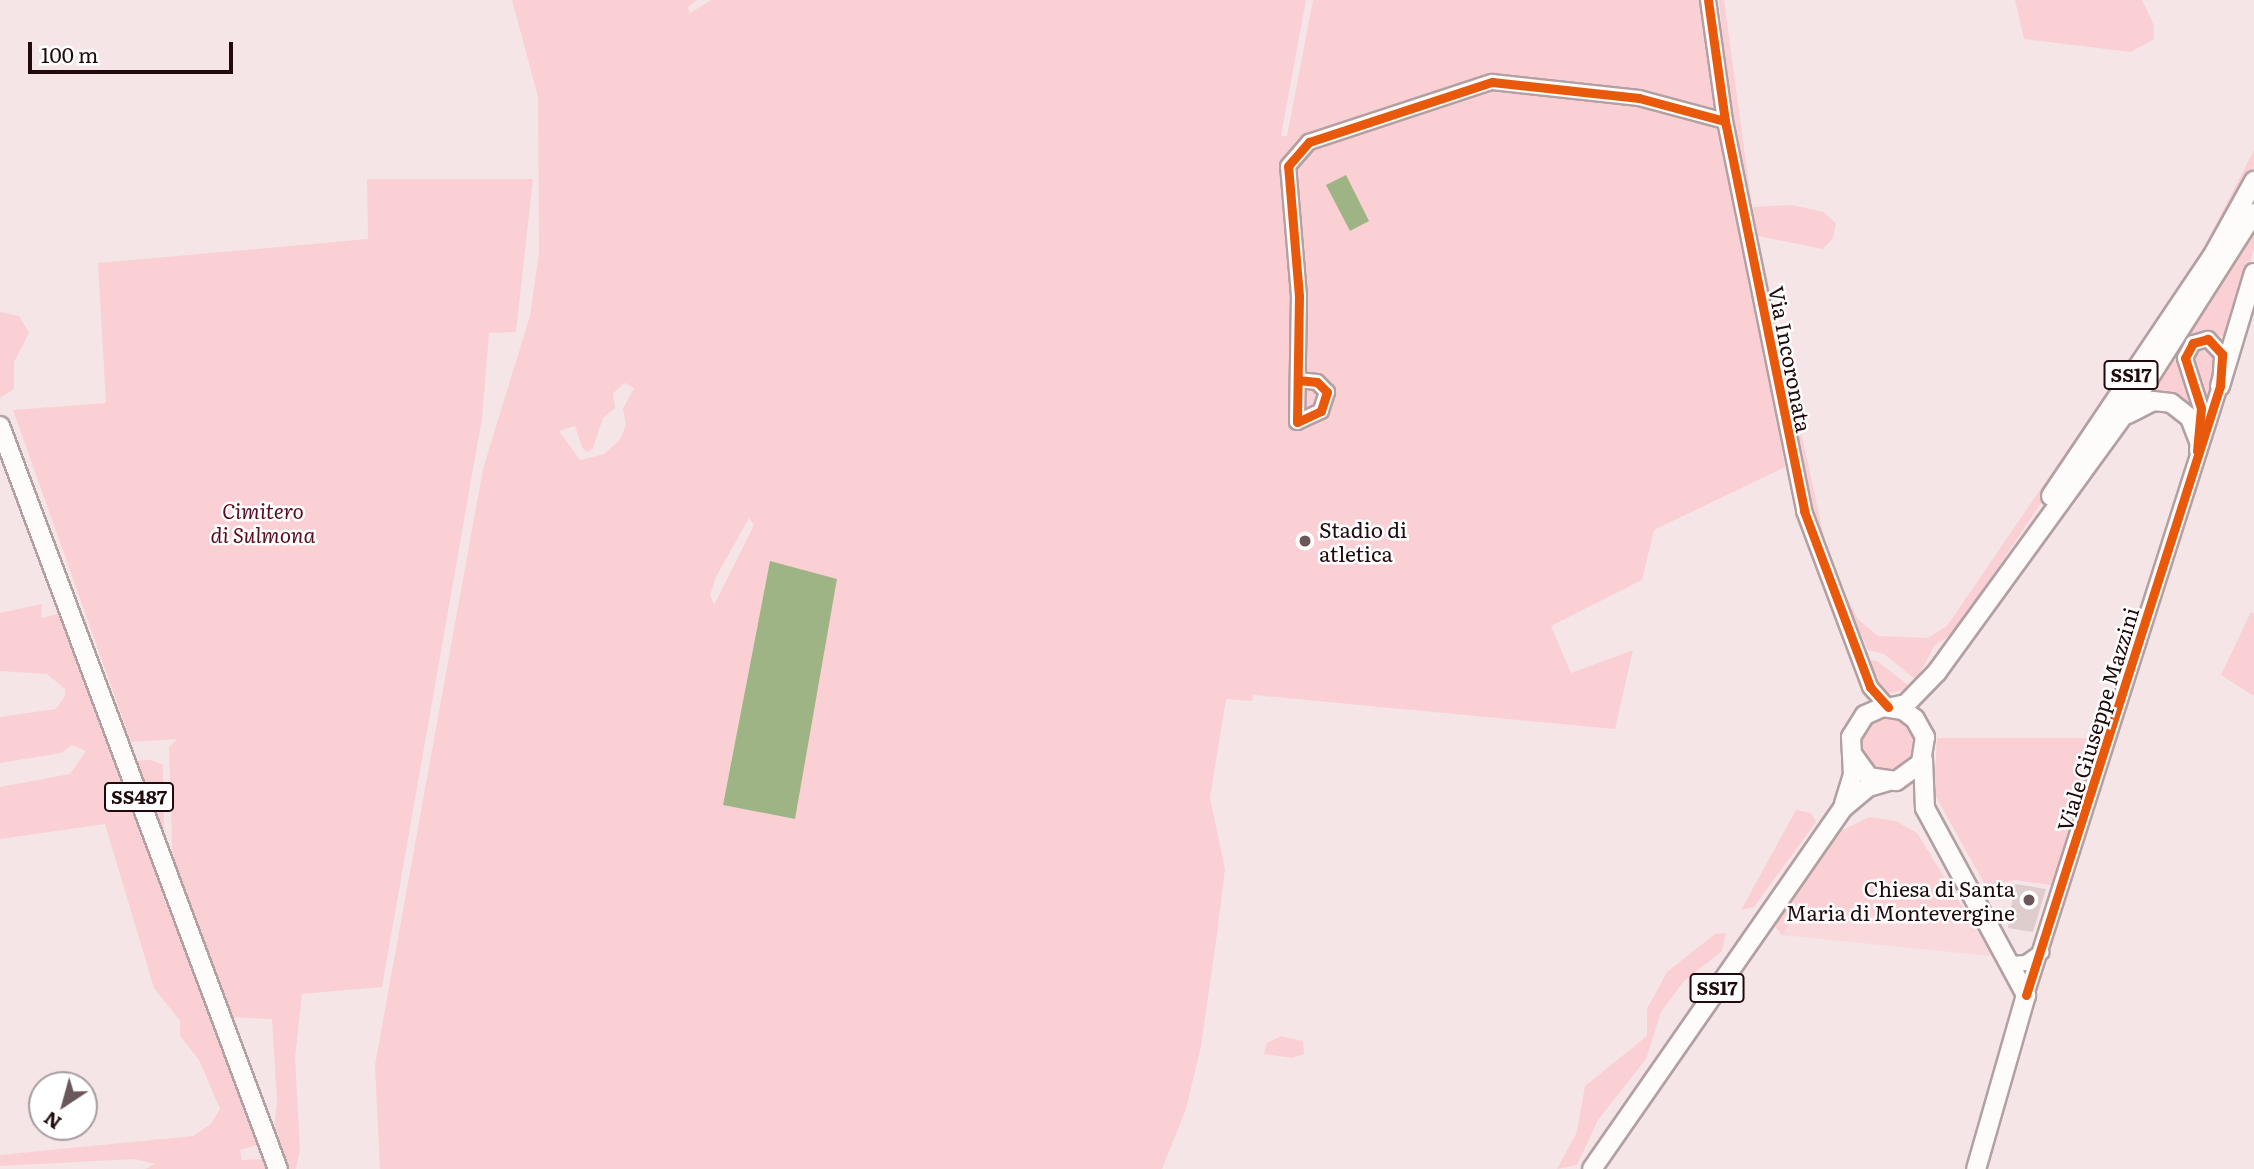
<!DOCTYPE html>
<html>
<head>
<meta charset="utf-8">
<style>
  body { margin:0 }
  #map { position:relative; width:2254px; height:1169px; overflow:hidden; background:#f5e5e7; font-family:Literata,serif }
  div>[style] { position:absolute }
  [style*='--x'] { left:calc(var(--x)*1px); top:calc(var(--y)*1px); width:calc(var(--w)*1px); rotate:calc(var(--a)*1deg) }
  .built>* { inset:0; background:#f9d9dc }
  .green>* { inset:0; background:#fad0d4 }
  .round { border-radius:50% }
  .water>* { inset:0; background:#9eb484 }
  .building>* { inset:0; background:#decdcc }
  .roads { filter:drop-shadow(2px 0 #b2a0a2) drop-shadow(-2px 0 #b2a0a2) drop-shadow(0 2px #b2a0a2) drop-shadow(0 -2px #b2a0a2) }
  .minor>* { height:14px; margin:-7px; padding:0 7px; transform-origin:7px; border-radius:7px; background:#fefbfb }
  .major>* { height:18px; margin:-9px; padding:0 9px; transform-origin:9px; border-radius:9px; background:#fefbfb }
  .cycleway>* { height:9px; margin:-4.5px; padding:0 4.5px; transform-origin:4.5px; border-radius:4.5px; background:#e8590c }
  .dots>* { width:19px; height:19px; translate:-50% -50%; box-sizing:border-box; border:4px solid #fff; border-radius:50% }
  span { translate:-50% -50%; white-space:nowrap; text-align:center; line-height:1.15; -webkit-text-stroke:5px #fff; paint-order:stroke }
  .shield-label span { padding:2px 5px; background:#fff; border:2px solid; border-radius:5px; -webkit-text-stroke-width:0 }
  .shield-label { font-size:19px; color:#200a0d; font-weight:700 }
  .street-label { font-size:21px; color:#200a0d }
  .park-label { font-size:21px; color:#590d20; font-style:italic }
  .poi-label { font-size:21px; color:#200a0d }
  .left { translate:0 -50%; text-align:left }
  .right { translate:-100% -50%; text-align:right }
  .north { position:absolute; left:28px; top:1071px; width:70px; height:70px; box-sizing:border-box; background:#fff; border:2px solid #a69d9e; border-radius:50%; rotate:216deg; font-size:19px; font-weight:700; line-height:28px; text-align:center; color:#200a0d }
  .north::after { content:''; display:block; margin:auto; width:24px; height:32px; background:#6b5759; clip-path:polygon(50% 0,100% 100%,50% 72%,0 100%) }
  .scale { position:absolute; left:28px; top:42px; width:205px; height:32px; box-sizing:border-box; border:4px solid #200a0d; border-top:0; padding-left:9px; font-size:21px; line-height:24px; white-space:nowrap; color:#200a0d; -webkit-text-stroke:5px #fff; paint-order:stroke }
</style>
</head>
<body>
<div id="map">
  <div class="built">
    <div style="clip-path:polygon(1801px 908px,1974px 925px,1991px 956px,1782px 935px)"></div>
  </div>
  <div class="green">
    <div style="clip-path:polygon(evenodd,512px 0,697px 0,688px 7px,690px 13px,711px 0,1306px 0,1281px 136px,1287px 136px,1313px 0,1706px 0,1785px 467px,1654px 530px,1642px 580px,1551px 626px,1571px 673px,1633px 650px,1615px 729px,1253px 695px,1252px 701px,1226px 699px,1210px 798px,1225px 869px,1217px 934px,1201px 1046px,1186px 1109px,1162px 1169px,380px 1169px,375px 1065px,483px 469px,530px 316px,539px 253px,538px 97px,512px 0,625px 383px,634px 388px,623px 409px,626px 425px,620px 440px,604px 454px,580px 460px,559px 431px,575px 426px,582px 447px,587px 452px,593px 448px,603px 418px,615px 408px,613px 393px,625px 383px,512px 0,749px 518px,754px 525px,714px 605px,710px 595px,716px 577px,749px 518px,512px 0,770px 562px,837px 579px,794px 819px,723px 804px,770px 562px)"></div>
    <div style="clip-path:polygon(1719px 0,1724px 0,1752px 207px,1792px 205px,1823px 212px,1836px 223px,1833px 238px,1823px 249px,1758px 236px,1830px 564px,1858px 619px,1878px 636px,1928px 638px,1947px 626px,2199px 257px,2254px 150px,2254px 166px,2241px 196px,2213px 246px,1954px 633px,1935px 645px,1916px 680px,1884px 654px,1868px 650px,1829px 564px,1811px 511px,1728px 104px)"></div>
    <div style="clip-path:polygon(2015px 0,2142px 0,2154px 25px,2154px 39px,2131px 52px,2024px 39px)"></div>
    <div style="clip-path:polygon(367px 179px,533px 179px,516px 332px,489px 333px,482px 418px,382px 987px,302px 994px,295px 1058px,300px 1149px,296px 1169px,288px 1169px,273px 1140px,277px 1101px,272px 1019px,229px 1017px,173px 872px,169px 747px,177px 739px,131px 742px,13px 410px,106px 403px,98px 263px,368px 239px)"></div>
    <div style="clip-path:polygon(2254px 225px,2254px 249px,2227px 337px,2210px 333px,2186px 344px,2197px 410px,2158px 397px,2151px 391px,2153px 382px)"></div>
    <div style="clip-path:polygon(0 312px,19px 316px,29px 333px,14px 362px,14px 389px,0 398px)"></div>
    <div style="clip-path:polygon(2204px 346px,2215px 353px,2214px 392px,2204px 398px,2192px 354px)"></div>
    <div style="clip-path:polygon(42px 604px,41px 618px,58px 614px,257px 1145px,240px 1150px,242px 1160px,262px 1159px,266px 1169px,145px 1169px,155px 1164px,135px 1159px,0 1166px,0 1155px,193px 1136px,211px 1124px,220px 1109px,199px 1060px,180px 1036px,180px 1021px,154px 988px,105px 824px,0 839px,0 787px,70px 774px,86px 751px,72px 745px,61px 753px,0 763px,0 717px,56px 709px,65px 696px,65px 689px,47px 674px,0 671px,0 613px)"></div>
    <div style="clip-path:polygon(2251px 612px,2254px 613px,2254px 696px,2221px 675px)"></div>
    <div style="clip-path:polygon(1870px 660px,1877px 661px,1912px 688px,1886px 694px,1874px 682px)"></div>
    <div class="round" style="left:1859px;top:715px;width:58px;height:58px"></div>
    <div style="clip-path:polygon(1937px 738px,2101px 738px,2057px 886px,2015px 880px,1986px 887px,1934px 793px)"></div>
    <div style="clip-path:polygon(151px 760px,163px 765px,164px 846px,129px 761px)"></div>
    <div style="clip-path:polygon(1796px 810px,1811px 813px,1816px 822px,1754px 907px,1741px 910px)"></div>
    <div style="clip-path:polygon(1869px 817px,1896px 821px,1917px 833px,1974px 925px,1801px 908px,1782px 935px,1773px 924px,1831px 836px)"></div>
    <div style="clip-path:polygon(1726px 933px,1722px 951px,1684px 981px,1661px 1012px,1646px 1059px,1598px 1120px,1577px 1165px,1557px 1169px,1577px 1132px,1585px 1086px,1647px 1036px,1647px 1009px,1667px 972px,1715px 934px)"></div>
    <div style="clip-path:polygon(1281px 1036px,1303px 1041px,1304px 1054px,1292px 1058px,1264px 1054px,1267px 1043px)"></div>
  </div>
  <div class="water">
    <div style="clip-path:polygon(1346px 175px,1369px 221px,1350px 231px,1326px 185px)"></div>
    <div style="clip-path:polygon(770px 561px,837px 579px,795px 819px,723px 805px)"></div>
  </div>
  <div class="building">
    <div style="clip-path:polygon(2015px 884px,2046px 889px,2033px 932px,2008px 928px)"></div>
  </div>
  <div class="roads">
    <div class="minor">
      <div style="--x:1708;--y:0;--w:122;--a:82"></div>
      <div style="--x:1725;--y:121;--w:398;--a:78.5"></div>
      <div style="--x:1804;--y:511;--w:188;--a:69.4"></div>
      <div style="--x:1870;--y:687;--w:27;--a:48"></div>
      <div style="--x:1298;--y:380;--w:19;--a:6"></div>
      <div style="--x:1317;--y:382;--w:14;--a:45"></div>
      <div style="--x:1327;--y:392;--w:20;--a:108"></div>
      <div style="--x:1321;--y:411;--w:26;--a:155"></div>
      <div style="--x:1297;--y:422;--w:126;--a:-89.1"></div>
      <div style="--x:1299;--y:296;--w:130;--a:-94.8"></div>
      <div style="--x:1288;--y:166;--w:32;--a:-49"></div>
      <div style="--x:1309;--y:142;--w:193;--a:-18.2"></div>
      <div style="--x:1492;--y:82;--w:148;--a:6.2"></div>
      <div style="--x:1639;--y:98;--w:89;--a:15"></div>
      <div style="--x:2011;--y:964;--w:15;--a:-4"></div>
      <div style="--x:2026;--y:963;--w:19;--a:-35"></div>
      <div style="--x:2026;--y:995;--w:639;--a:-72.33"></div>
      <div style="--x:2220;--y:386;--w:32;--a:-86"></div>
      <div style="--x:2222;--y:354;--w:21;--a:-133"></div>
      <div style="--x:2208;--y:339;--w:16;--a:165"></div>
      <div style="--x:2193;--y:343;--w:17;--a:118"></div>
      <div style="--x:2185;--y:358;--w:52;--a:72.3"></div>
      <div style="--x:2201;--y:408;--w:43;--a:95.3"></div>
    </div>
    <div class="major">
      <div style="--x:2220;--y:386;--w:118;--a:-73.3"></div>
      <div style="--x:2128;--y:414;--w:28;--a:-27"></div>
      <div style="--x:2153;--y:401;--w:18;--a:6"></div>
      <div style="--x:2171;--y:403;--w:24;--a:38"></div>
      <div style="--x:2190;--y:418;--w:25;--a:69"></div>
      <div style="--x:0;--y:426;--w:793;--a:69.49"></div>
      <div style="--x:2051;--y:496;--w:290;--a:-56.1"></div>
      <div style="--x:2213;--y:255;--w:85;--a:-61"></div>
      <div style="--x:1892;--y:707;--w:14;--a:-12"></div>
      <div style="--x:1906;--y:704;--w:45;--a:-45.9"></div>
      <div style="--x:1937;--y:672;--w:342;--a:-54"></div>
      <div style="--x:2138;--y:395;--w:216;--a:-57.5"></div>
      <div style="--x:1923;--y:759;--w:49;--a:87.7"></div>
      <div style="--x:1925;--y:808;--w:213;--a:61.6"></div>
      <div style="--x:2026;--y:995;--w:181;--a:106"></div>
      <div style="--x:1844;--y:804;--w:30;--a:-73"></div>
      <div style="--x:1853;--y:775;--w:38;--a:-93"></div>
      <div style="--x:1851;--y:737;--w:26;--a:-58"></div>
      <div style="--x:1865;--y:715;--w:20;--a:-24"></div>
      <div style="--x:1883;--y:707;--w:20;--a:9"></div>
      <div style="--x:1903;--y:710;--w:15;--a:37"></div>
      <div style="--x:1915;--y:719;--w:21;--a:61"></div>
      <div style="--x:1925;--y:737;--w:26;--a:99"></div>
      <div style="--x:1921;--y:763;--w:31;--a:144"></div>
      <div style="--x:1896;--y:781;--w:27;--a:-172"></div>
      <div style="--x:1869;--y:777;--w:29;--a:-126"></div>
      <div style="--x:1592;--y:1169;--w:440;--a:-55.2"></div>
      <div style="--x:1843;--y:808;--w:33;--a:-40"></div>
      <div style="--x:1868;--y:787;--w:19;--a:-16"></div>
    </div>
  </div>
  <div class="cycleway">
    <div style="--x:1708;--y:0;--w:122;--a:82"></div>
    <div style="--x:1725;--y:121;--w:398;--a:78.5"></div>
    <div style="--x:1804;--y:511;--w:188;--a:69.4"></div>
    <div style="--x:1870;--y:687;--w:27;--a:48"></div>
    <div style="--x:1298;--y:380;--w:19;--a:6"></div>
    <div style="--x:1317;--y:382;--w:14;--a:45"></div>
    <div style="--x:1327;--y:392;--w:20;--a:108"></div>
    <div style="--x:1321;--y:411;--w:26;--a:155"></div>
    <div style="--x:1297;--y:422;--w:126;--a:-89.1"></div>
    <div style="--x:1299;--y:296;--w:130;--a:-94.8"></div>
    <div style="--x:1288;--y:166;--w:32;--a:-49"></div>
    <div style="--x:1309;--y:142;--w:193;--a:-18.2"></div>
    <div style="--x:1492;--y:82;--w:148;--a:6.2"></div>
    <div style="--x:1639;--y:98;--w:89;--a:15"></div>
    <div style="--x:2026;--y:995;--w:639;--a:-72.33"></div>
    <div style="--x:2220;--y:386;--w:32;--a:-86"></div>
    <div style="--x:2222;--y:354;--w:21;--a:-133"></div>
    <div style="--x:2208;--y:339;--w:16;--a:165"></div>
    <div style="--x:2193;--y:343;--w:17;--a:118"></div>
    <div style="--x:2185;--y:358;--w:52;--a:72.3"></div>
    <div style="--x:2201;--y:408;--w:43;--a:95.3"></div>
  </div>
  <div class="dots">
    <div style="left:1305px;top:541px;background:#6b5759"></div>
    <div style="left:2029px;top:900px;background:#6b5759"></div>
  </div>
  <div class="shield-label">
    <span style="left:2131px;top:375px">SS17</span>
    <span style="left:139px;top:797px">SS487</span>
    <span style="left:1717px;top:988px">SS17</span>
  </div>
  <div class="street-label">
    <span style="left:1791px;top:359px;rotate:79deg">Via Incoronata</span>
    <span style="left:2097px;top:719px;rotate:-73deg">Viale Giuseppe Mazzini</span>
  </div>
  <div class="park-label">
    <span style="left:263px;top:522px">Cimitero<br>di Sulmona</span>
  </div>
  <div class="poi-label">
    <span class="left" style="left:1319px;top:541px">Stadio di<br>atletica</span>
    <span class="right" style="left:2015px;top:900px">Chiesa di Santa<br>Maria di Montevergine</span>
  </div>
  <div class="north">N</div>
  <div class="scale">100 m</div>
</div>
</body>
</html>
